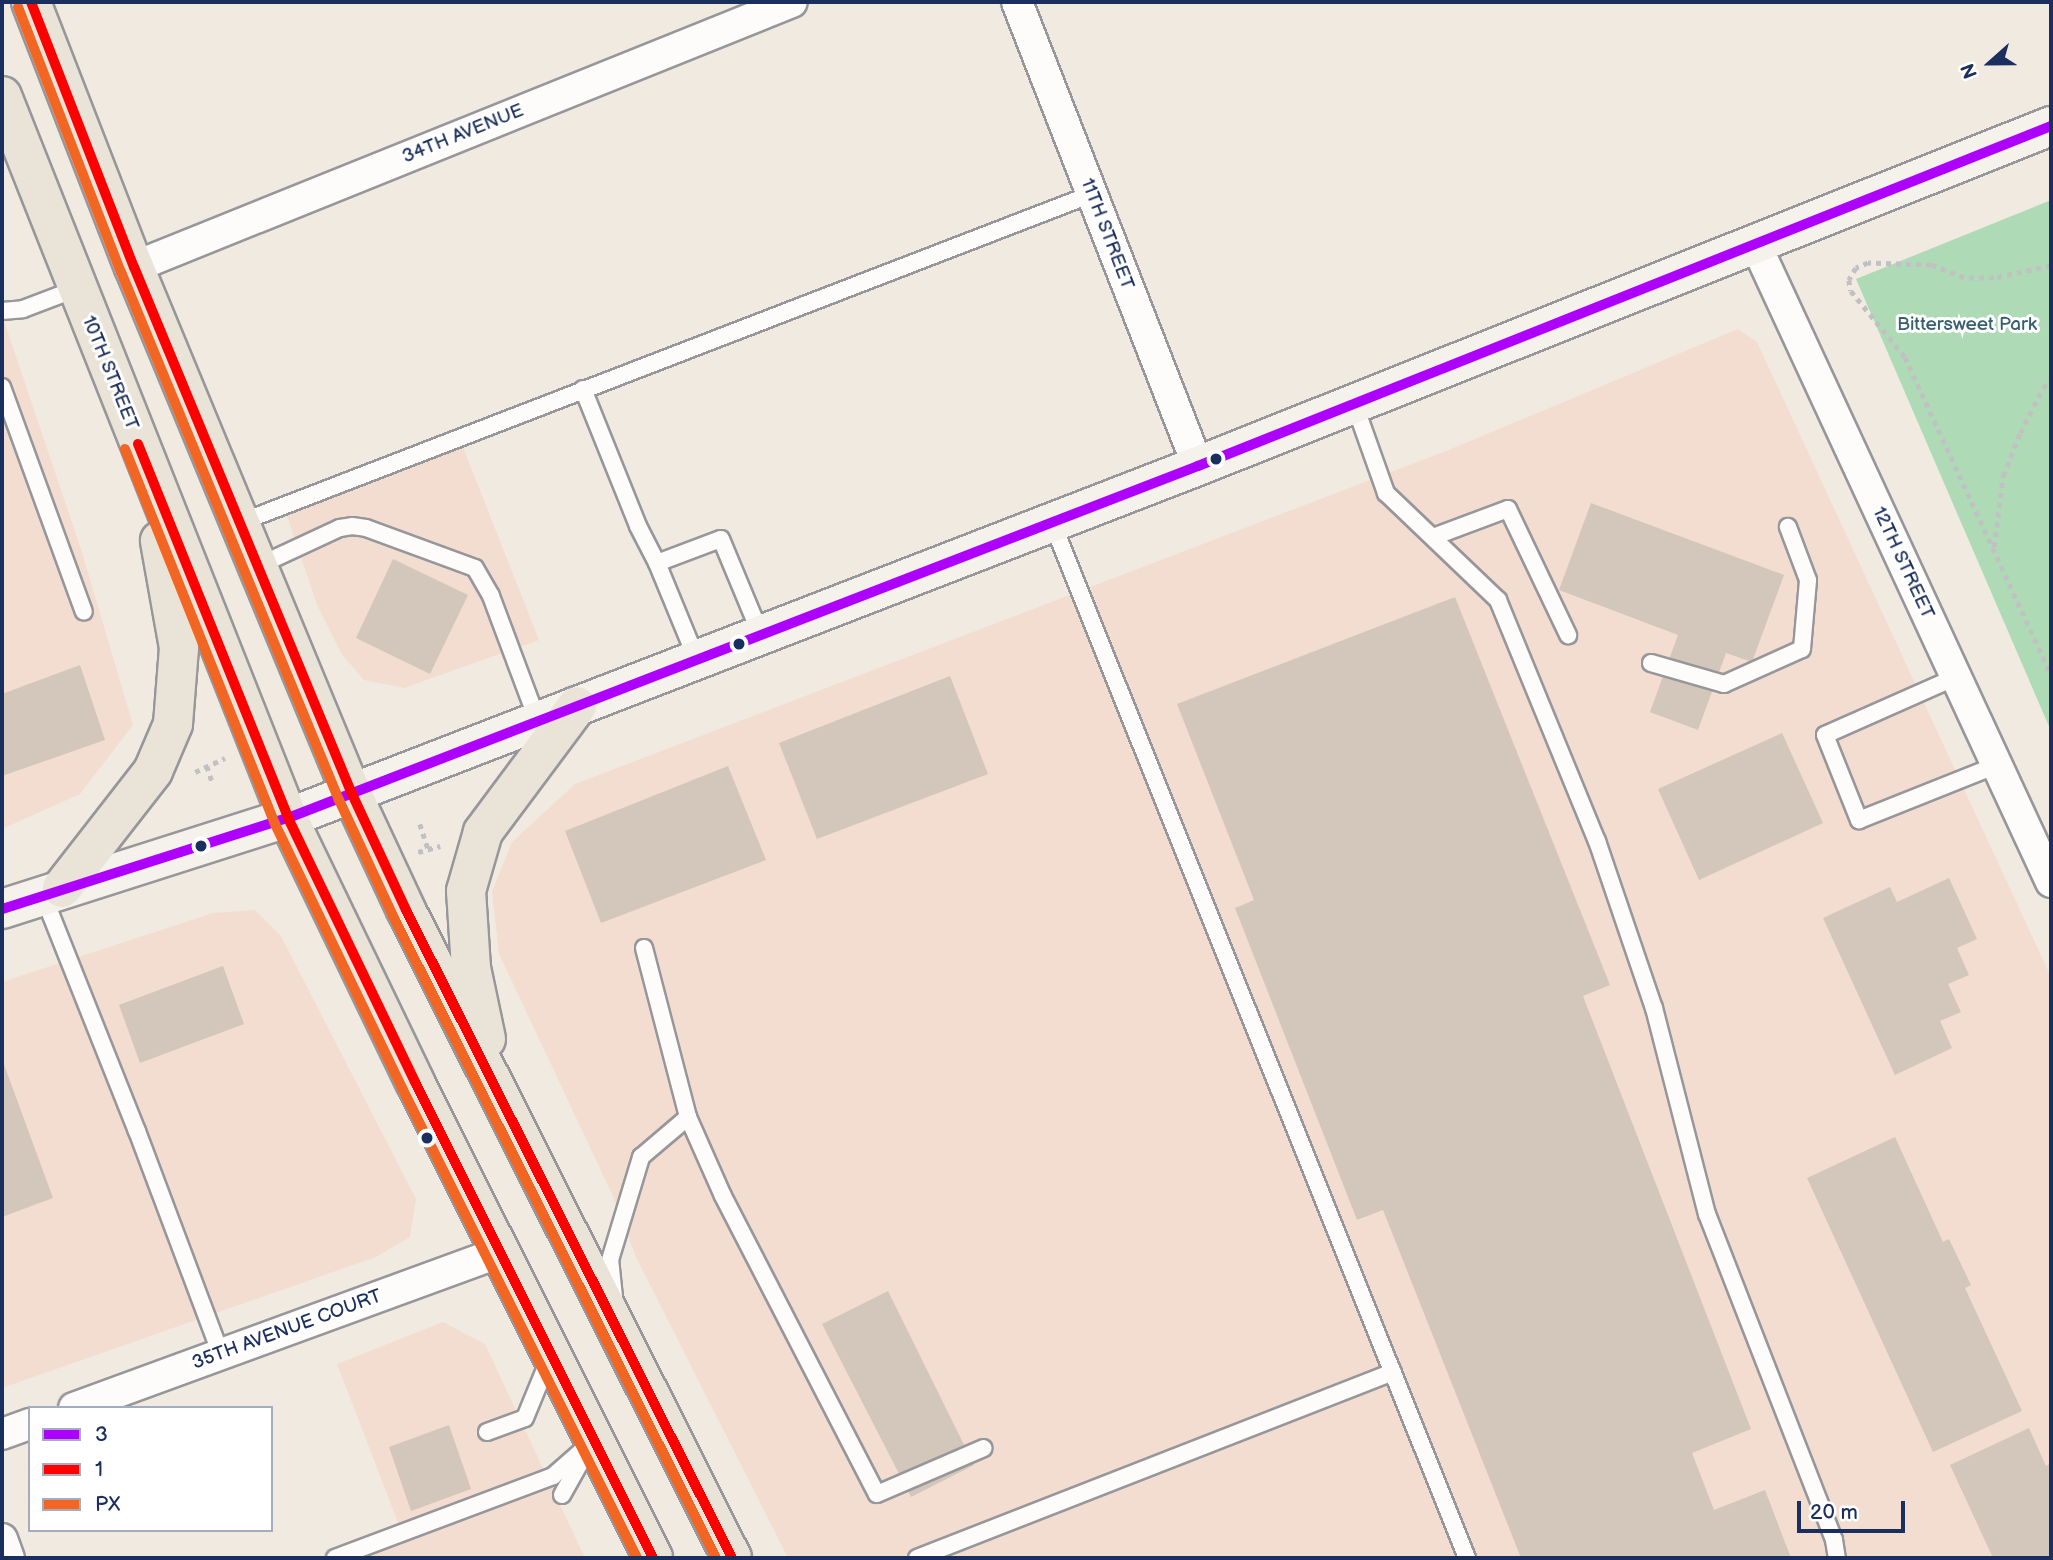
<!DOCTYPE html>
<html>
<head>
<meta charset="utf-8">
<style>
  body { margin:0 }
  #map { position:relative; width:2053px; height:1560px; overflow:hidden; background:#f1eae1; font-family:"Balsamiq Sans",sans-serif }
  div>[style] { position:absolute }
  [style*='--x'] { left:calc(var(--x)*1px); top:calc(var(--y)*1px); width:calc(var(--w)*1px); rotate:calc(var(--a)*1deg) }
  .built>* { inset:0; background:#f3ddd0 }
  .green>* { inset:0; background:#aedbb6 }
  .building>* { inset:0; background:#d3c6ba }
  .path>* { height:4.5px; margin-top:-2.25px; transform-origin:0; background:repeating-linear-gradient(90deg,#c1c1c4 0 5px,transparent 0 10px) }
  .roads { filter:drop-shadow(2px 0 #97969a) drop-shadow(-2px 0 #97969a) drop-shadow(0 2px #97969a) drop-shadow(0 -2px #97969a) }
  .service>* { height:16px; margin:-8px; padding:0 8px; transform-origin:8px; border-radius:8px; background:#fdfcfa }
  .minor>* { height:30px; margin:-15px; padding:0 15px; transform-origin:15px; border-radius:15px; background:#fdfcfa }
  .secondary>* { height:38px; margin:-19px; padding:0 19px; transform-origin:19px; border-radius:19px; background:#f5f2ec }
  .primary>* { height:38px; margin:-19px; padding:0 19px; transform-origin:19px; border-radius:19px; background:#eae3d8 }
  .bus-1>* { height:10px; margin:-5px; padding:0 5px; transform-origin:5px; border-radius:5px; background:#ae00ff }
  .bus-2>* { height:10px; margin:-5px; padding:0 5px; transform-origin:5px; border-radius:5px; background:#f00 }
  .bus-3>* { height:10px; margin:-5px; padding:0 5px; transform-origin:5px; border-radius:5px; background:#f26522 }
  .dots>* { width:19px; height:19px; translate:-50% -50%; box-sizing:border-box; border:4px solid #fff; border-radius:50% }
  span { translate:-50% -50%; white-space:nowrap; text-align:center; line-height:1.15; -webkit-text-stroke:6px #fff; paint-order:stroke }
  .street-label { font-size:19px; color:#1b2f5e }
  .park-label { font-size:19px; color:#375f6e }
  .frame { position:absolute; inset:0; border:4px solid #1b2f5e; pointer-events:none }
  .legend { position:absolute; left:28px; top:1406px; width:245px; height:126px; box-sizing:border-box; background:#fff; border:2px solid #a4acbf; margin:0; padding:9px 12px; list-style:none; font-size:21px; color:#1b2f5e }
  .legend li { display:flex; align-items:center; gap:14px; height:35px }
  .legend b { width:35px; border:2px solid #a4acbf }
  .north { position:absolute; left:1955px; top:28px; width:70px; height:70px; -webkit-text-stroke:5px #fff; paint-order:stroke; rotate:249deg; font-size:19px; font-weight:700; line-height:28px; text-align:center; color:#1b2f5e }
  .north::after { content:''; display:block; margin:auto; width:24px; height:32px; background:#1b2f5e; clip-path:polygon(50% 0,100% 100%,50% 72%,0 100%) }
  .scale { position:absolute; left:1797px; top:1501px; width:108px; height:32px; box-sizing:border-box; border:4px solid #1b2f5e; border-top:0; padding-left:9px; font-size:21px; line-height:24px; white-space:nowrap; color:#1b2f5e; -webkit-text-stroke:5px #fff; paint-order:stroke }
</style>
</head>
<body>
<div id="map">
  <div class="built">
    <div style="clip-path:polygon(2px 315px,81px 549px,133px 725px,80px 794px,2px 829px)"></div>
    <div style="clip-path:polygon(1738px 329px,1757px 342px,2051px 977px,2051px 1558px,788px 1558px,636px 1257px,612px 1194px,499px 954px,492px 892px,512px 842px,575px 784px,1446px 451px)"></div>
    <div style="clip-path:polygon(459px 437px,539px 640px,404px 688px,364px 680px,341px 653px,317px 605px,283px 504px)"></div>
    <div style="clip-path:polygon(255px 910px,281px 936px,416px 1199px,410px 1237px,376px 1257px,2px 1388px,2px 982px,213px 913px)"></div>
    <div style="clip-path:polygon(443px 1322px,485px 1344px,585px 1558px,335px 1558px,402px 1533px,337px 1364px)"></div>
  </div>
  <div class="green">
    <div style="clip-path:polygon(2051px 200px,2051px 731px,1856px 279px)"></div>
  </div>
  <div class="building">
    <div style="clip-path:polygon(1591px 503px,1784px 575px,1752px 662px,1726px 653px,1698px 730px,1650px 712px,1678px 635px,1559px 590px)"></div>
    <div style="clip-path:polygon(393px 559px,468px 595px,430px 674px,356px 638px)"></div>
    <div style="clip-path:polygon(1455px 597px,1610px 985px,1583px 996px,1751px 1429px,1692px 1453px,1714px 1510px,1765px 1490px,1791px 1558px,1521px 1558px,1383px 1210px,1357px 1220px,1235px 908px,1254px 900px,1177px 704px)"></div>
    <div style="clip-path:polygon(80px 665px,105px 740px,2px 776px,2px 694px)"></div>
    <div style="clip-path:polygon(950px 676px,988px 774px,817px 839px,779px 743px)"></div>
    <div style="clip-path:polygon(1782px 733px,1823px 823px,1699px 880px,1658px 789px)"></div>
    <div style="clip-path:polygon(728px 766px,766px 860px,601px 923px,565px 831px)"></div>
    <div style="clip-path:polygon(1949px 878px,1977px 939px,1957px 948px,1969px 975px,1948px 984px,1961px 1012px,1940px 1021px,1952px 1048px,1895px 1075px,1823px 918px,1890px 887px,1897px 902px)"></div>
    <div style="clip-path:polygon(223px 966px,244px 1024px,140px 1063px,119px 1005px)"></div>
    <div style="clip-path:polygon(2px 1059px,53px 1198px,2px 1217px)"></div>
    <div style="clip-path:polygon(1895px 1137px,1943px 1242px,1949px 1239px,1971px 1285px,1965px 1288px,2022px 1411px,1933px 1452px,1807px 1178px)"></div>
    <div style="clip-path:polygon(888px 1291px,974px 1465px,911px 1497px,822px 1324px)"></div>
    <div style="clip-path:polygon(449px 1425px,471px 1489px,411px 1511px,389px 1447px)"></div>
    <div style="clip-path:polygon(2029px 1428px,2046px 1466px,2051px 1463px,2051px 1558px,1993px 1558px,1950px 1465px)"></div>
  </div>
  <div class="path">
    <div style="--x:2051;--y:266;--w:58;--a:168.1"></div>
    <div style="--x:1994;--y:278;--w:30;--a:180"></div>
    <div style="--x:1964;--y:278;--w:35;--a:-158"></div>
    <div style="--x:1931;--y:265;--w:63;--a:-178.2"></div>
    <div style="--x:1868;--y:263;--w:13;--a:157"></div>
    <div style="--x:1856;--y:268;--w:14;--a:120"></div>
    <div style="--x:1849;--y:280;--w:11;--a:80"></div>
    <div style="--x:1851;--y:291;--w:85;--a:50.7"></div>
    <div style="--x:1905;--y:357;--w:349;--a:65.3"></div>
    <div style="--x:1994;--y:547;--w:72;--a:-82.8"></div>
    <div style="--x:2003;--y:476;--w:46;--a:-68.4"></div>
    <div style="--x:2020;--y:433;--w:51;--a:-62.9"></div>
    <div style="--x:2043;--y:388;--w:12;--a:-48"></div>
    <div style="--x:207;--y:766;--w:16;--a:72"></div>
    <div style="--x:195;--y:772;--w:33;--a:-25"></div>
    <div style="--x:420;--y:824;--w:26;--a:72"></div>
    <div style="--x:418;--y:852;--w:23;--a:-15"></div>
  </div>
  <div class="roads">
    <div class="service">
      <div style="--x:2;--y:311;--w:21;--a:-5"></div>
      <div style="--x:23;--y:309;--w:57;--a:-20.7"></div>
      <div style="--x:2;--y:387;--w:239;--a:70"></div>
      <div style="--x:583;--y:389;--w:148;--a:68.1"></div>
      <div style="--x:638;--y:526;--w:42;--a:62.8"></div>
      <div style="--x:1354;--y:403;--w:96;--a:70.4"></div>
      <div style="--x:1386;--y:493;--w:155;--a:43.7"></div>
      <div style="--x:1498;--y:600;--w:261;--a:67.7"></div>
      <div style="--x:1597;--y:841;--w:176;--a:71.2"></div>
      <div style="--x:1654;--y:1008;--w:213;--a:75.6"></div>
      <div style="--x:1707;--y:1214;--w:350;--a:68.7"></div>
      <div style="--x:1834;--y:1540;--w:18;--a:81"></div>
      <div style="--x:1052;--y:522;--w:1116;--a:68.17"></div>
      <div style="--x:239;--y:523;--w:914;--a:-21.09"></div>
      <div style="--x:1433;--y:537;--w:80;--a:-20.5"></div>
      <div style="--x:1508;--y:509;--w:140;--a:64.5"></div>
      <div style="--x:258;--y:566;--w:90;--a:-24.9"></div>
      <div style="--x:340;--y:528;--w:12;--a:-9"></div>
      <div style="--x:352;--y:526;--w:14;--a:8"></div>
      <div style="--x:366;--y:528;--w:116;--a:20.2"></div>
      <div style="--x:475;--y:568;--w:32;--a:60"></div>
      <div style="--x:491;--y:596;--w:134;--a:69.5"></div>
      <div style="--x:697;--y:660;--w:105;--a:-112.4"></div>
      <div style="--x:657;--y:563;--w:68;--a:-20.6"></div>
      <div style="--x:721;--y:539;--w:104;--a:67.4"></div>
      <div style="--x:1651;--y:663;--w:76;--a:16"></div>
      <div style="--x:1724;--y:684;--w:85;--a:-24.2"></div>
      <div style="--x:1802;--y:649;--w:69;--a:-85"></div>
      <div style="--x:1808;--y:580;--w:57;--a:-110.7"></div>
      <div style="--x:1956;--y:677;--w:143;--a:156.1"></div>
      <div style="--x:1825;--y:735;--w:92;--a:68.2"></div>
      <div style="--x:1859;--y:820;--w:149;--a:-21.7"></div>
      <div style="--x:43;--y:895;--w:254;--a:68.3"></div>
      <div style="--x:137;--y:1131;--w:239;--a:69.4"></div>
      <div style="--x:644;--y:948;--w:175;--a:75.4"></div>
      <div style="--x:688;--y:1117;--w:86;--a:66.1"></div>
      <div style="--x:723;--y:1196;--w:335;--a:62.7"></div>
      <div style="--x:877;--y:1494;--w:116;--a:-23.3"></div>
      <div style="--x:614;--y:1297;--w:37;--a:-96"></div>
      <div style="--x:610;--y:1260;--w:108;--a:-73.2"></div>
      <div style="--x:641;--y:1157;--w:62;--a:-40.4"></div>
      <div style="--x:487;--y:1432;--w:40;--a:-20.2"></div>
      <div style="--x:525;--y:1418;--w:66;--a:-67.7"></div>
      <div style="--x:562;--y:1495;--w:47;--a:-60.7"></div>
      <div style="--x:335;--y:1558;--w:233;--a:-20.6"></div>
      <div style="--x:553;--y:1476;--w:55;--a:-41.3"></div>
      <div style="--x:917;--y:1558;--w:511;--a:-21.34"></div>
    </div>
    <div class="minor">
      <div style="--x:1017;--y:2;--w:498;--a:68.7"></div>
      <div style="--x:1755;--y:243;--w:704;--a:65.15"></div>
      <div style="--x:134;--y:267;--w:709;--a:-21.94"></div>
      <div style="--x:74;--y:1408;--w:454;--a:-20.1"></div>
      <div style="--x:2;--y:1434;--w:30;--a:-20"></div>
      <div style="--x:2;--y:1539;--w:20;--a:70"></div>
    </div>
    <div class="secondary">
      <div style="--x:2;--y:909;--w:300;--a:-17.7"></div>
      <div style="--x:288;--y:818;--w:976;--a:-21.15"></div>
      <div style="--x:1198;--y:466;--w:918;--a:-21.73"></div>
    </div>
    <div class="primary">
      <div style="--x:31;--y:2;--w:284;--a:68.8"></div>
      <div style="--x:134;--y:267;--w:570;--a:67.53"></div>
      <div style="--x:352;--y:794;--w:128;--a:65"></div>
      <div style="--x:406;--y:910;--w:725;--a:63.29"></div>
      <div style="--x:2;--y:96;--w:777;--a:68.39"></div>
      <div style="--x:288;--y:818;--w:293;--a:64.3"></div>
      <div style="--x:415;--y:1082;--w:532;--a:63.43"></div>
      <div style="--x:62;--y:888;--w:148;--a:-52.1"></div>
      <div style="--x:153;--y:771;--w:51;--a:-66.9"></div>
      <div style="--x:173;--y:724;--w:76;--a:-85.5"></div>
      <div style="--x:179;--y:648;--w:109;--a:-100.1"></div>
      <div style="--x:486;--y:1039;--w:73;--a:-101.9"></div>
      <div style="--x:471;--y:968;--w:77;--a:-93.7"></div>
      <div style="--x:466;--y:891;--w:61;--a:-73.9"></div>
      <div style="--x:483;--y:832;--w:157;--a:-53.3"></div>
    </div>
  </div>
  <div class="bus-1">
    <div style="--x:2;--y:909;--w:300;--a:-17.7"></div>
    <div style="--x:288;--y:818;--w:976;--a:-21.15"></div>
    <div style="--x:1198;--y:466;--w:918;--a:-21.73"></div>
  </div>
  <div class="bus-2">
    <div style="--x:31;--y:2;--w:284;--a:68.8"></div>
    <div style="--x:134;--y:267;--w:570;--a:67.53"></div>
    <div style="--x:352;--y:794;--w:128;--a:65"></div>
    <div style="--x:406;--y:910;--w:725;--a:63.29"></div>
    <div style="--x:138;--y:444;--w:403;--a:68.1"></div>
    <div style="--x:288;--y:818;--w:293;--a:64.3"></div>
    <div style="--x:415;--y:1082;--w:532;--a:63.43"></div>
  </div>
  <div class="bus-3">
    <div style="--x:18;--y:7;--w:284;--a:68.8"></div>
    <div style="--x:121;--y:272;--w:571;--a:67.57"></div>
    <div style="--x:339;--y:800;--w:128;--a:65"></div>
    <div style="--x:393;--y:916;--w:719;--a:63.29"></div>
    <div style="--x:125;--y:449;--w:404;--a:68.2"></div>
    <div style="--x:275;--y:824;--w:293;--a:64.3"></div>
    <div style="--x:402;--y:1088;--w:525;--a:63.43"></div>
  </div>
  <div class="dots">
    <div style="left:1216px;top:459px;background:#1b2f5e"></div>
    <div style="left:739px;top:644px;background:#1b2f5e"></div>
    <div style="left:201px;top:846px;background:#1b2f5e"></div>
    <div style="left:427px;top:1138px;background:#1b2f5e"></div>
  </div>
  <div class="street-label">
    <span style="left:463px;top:134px;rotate:-22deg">34TH AVENUE</span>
    <span style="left:1107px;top:234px;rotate:69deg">11TH STREET</span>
    <span style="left:110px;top:373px;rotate:68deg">10TH STREET</span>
    <span style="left:1903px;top:563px;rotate:65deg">12TH STREET</span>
    <span style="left:287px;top:1330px;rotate:-20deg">35TH AVENUE COURT</span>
  </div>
  <div class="park-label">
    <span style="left:1967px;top:325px">Bittersweet Park</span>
  </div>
  <div class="frame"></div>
  <ul class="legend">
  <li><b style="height:9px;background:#ae00ff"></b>3</li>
  <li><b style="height:9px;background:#f00"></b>1</li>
  <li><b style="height:9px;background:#f26522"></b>PX</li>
  </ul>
  <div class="north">N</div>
  <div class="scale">20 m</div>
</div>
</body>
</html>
